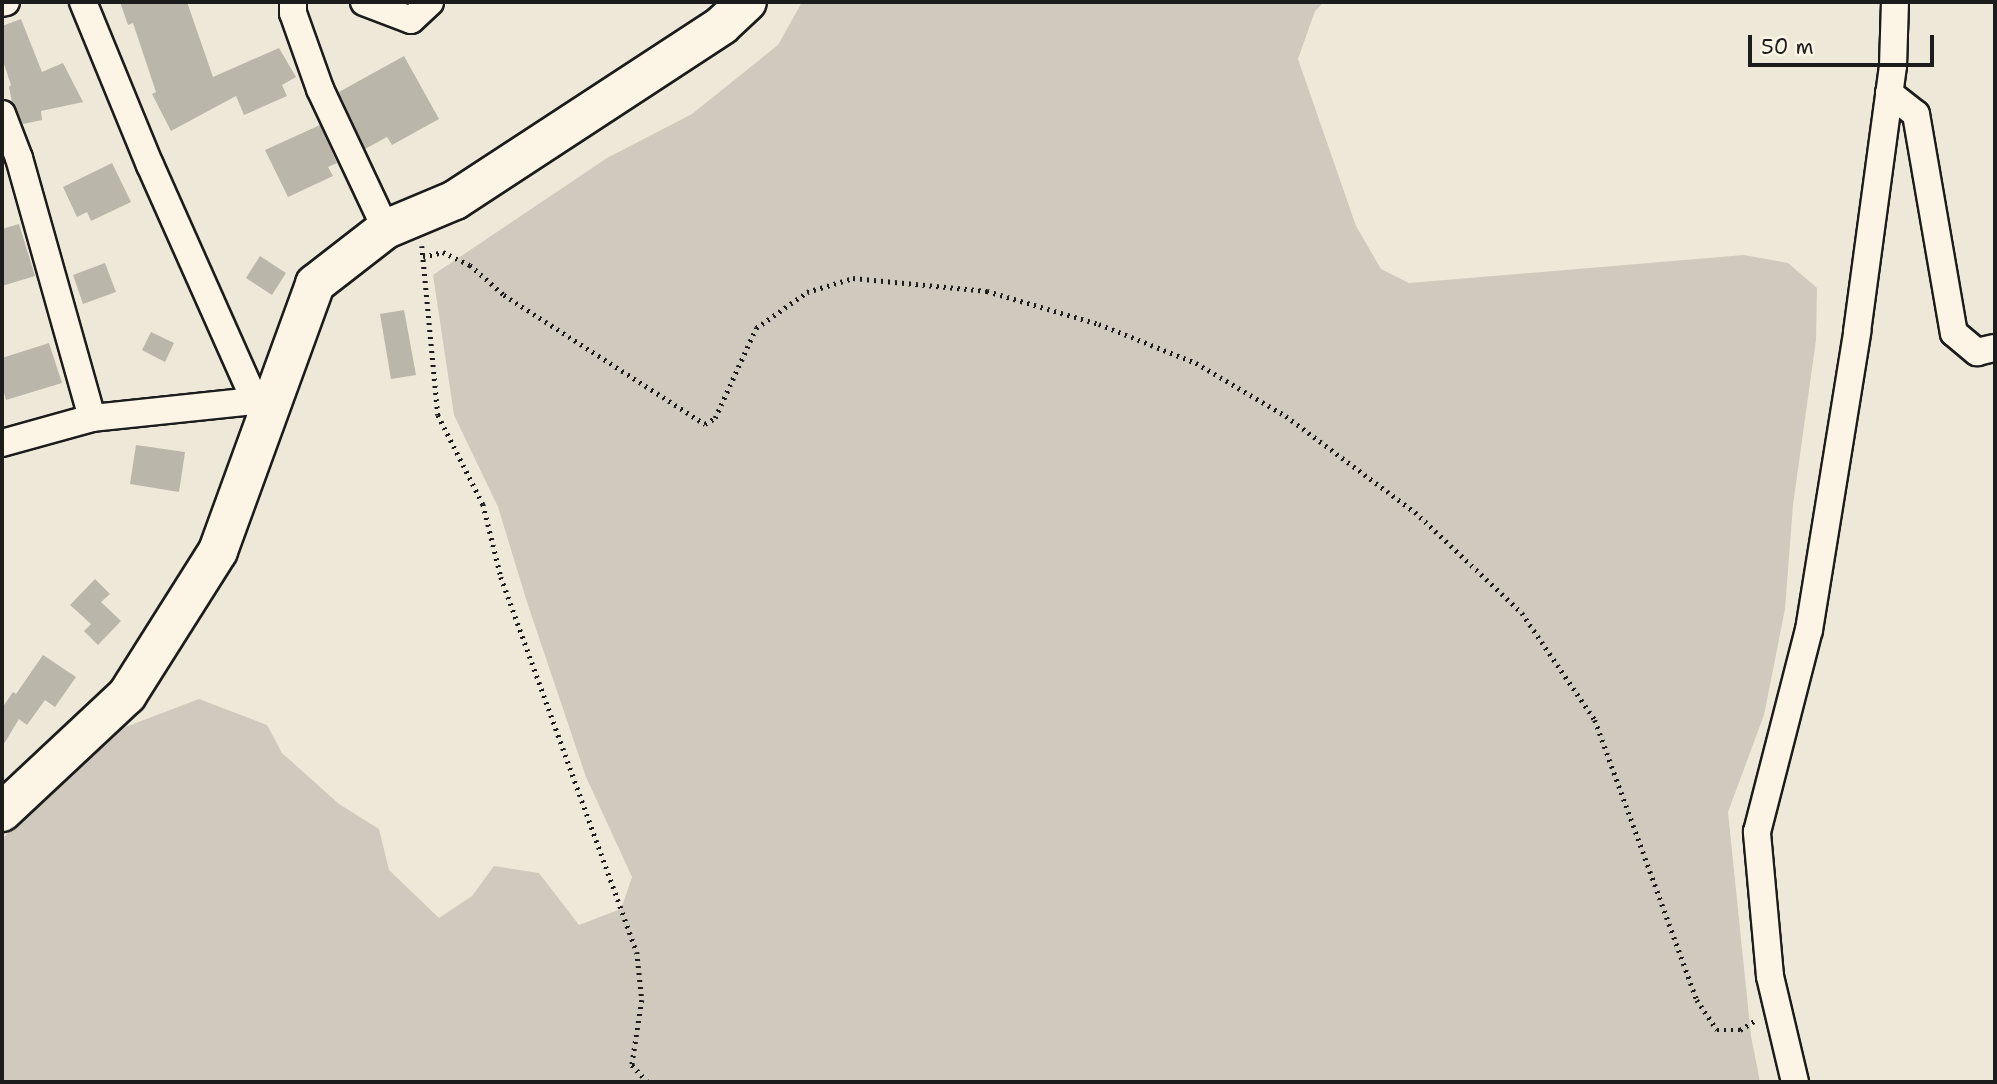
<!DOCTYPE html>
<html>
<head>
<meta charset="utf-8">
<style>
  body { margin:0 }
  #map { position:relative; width:1997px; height:1084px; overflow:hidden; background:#eee8d9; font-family:"Shantell Sans",sans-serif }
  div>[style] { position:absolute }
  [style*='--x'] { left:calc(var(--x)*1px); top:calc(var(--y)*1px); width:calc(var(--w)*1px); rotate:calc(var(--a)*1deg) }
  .green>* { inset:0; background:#cfcabd }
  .building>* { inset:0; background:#bab6aa }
  .path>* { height:4.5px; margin-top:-2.25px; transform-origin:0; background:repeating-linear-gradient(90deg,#1c1c1c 0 2px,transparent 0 7px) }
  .roads { filter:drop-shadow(2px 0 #1c1c1c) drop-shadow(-2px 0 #1c1c1c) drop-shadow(0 2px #1c1c1c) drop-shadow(0 -2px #1c1c1c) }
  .street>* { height:26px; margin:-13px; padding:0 13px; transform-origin:13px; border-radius:13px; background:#fcf5e5 }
  .secondary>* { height:38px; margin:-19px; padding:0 19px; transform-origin:19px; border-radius:19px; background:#fcf5e5 }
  span { translate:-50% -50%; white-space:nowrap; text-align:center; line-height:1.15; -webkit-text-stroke:6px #fcf5e5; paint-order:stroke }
  .frame { position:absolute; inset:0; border:4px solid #1c1c1c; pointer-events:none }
  .scale { position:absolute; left:1748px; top:35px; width:186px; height:32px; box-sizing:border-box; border:4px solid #1c1c1c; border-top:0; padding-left:9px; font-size:21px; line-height:24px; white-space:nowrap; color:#1c1c1c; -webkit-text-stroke:5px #fcf5e5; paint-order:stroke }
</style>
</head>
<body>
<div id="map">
  <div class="green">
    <div style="clip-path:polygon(802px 2px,1324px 2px,1315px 11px,1298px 59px,1356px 226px,1381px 269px,1409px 283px,1744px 255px,1788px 263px,1817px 288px,1816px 340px,1793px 505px,1785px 609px,1764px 715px,1728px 812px,1751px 1036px,1760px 1082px,2px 1082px,2px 839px,120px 729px,199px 699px,267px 725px,282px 753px,339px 804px,379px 829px,389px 870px,439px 918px,472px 896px,494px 866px,539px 873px,579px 925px,621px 909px,632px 877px,586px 777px,527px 602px,498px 507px,454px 415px,433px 275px,607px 158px,692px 114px,778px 45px)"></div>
  </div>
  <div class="building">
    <div style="clip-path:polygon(120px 2px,187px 2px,213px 77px,279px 48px,296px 77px,282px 85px,287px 96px,244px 115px,236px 96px,171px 131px,152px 94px,156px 92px,133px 23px,128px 25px)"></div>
    <div style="clip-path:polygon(21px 19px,42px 72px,63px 63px,83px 102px,41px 111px,42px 120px,23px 124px,12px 102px,9px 87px,11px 85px,2px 58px,2px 26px)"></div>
    <div style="clip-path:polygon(404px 56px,439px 119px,392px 145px,387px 137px,365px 149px,339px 92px)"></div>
    <div style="clip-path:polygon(320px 125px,337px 163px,328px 167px,333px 176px,288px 197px,265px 150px)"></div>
    <div style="clip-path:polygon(112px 163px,131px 202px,91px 221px,87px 212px,77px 217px,63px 187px)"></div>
    <div style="clip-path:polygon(19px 224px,35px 276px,2px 286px,2px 229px)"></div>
    <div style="clip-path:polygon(260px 256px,286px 273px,272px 295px,246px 278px)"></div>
    <div style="clip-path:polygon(105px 263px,116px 292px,83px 304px,73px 275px)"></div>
    <div style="clip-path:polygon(404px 310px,416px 375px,391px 379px,380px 314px)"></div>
    <div style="clip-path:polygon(151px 332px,174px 343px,165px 362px,142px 350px)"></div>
    <div style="clip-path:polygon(49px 343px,62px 383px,6px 400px,2px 385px,2px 358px)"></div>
    <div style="clip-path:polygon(136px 445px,185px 452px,179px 492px,130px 484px)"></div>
    <div style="clip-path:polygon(95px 579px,110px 594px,101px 602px,121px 621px,98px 645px,84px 631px,91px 624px,70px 605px)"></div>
    <div style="clip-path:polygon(43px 655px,76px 677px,55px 707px,45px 700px,27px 725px,19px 719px,2px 747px,2px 708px,13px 692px,16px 694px)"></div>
  </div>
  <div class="path">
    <div style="--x:422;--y:246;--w:170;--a:84.6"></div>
    <div style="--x:438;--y:415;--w:100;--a:63.2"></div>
    <div style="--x:483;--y:504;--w:75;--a:76.1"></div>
    <div style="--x:501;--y:577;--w:399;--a:70.1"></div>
    <div style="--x:637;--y:952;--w:48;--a:84.1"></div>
    <div style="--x:642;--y:1000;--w:66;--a:98.7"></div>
    <div style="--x:632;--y:1065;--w:23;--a:47"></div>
    <div style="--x:423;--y:257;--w:21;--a:-14"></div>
    <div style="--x:443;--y:252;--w:30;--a:26"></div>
    <div style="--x:470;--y:265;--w:45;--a:41.4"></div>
    <div style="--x:504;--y:295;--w:239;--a:32.7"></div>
    <div style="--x:705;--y:424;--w:12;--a:-31"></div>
    <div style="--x:715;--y:418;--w:99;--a:-65.5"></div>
    <div style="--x:756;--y:328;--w:62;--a:-35.2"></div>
    <div style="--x:807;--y:292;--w:48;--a:-16.9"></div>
    <div style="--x:853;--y:278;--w:135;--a:5.5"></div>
    <div style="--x:987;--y:291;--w:117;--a:16.4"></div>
    <div style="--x:1099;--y:324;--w:105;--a:21.9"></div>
    <div style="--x:1196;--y:363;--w:104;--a:30.5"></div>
    <div style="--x:1286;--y:416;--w:161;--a:36.7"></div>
    <div style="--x:1415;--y:512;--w:147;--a:43.3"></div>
    <div style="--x:1522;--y:613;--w:130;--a:55.7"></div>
    <div style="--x:1595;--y:720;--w:298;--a:70"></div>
    <div style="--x:1697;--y:1000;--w:36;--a:56"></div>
    <div style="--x:1717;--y:1030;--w:23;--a:0"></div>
    <div style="--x:1740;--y:1030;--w:19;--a:-32"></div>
  </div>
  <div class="roads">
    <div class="street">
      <div style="--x:83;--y:2;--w:176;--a:67.7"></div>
      <div style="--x:150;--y:165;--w:282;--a:66"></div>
      <div style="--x:293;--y:2;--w:11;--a:90"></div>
      <div style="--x:293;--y:13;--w:81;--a:70.4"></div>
      <div style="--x:320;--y:89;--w:155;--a:64.8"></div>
      <div style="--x:364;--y:2;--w:50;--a:21"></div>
      <div style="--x:411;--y:20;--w:26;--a:-43"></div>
      <div style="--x:2;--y:3;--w:4;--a:-14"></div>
      <div style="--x:1889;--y:93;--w:34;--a:38"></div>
      <div style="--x:1916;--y:114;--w:222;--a:80.2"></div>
      <div style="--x:1954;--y:333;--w:30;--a:40"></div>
      <div style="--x:1977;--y:352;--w:18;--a:-13"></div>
      <div style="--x:2;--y:114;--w:47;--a:68.9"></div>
      <div style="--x:19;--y:158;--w:270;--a:74.3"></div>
      <div style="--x:2;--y:443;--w:93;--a:-15.5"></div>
      <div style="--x:92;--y:418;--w:164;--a:-6"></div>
      <div style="--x:1795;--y:1082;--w:109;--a:-103.3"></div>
      <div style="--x:1770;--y:976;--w:145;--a:-95.2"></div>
      <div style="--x:1757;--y:832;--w:209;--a:-75.6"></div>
      <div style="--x:1809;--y:630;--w:302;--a:-80.8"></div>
      <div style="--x:1857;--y:332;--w:268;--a:-82.3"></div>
      <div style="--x:1893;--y:66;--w:64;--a:-88.2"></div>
    </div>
    <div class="secondary">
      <div style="--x:2;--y:812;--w:171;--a:-43.1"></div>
      <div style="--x:127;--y:695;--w:170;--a:-57.7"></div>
      <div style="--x:218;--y:551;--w:284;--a:-70"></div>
      <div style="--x:315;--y:284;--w:90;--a:-37.8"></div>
      <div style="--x:386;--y:229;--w:75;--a:-22.8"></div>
      <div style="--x:455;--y:200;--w:319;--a:-33.2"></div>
      <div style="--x:722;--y:25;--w:34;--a:-43"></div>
    </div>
  </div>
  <div class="frame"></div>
  <div class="scale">50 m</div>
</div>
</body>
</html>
